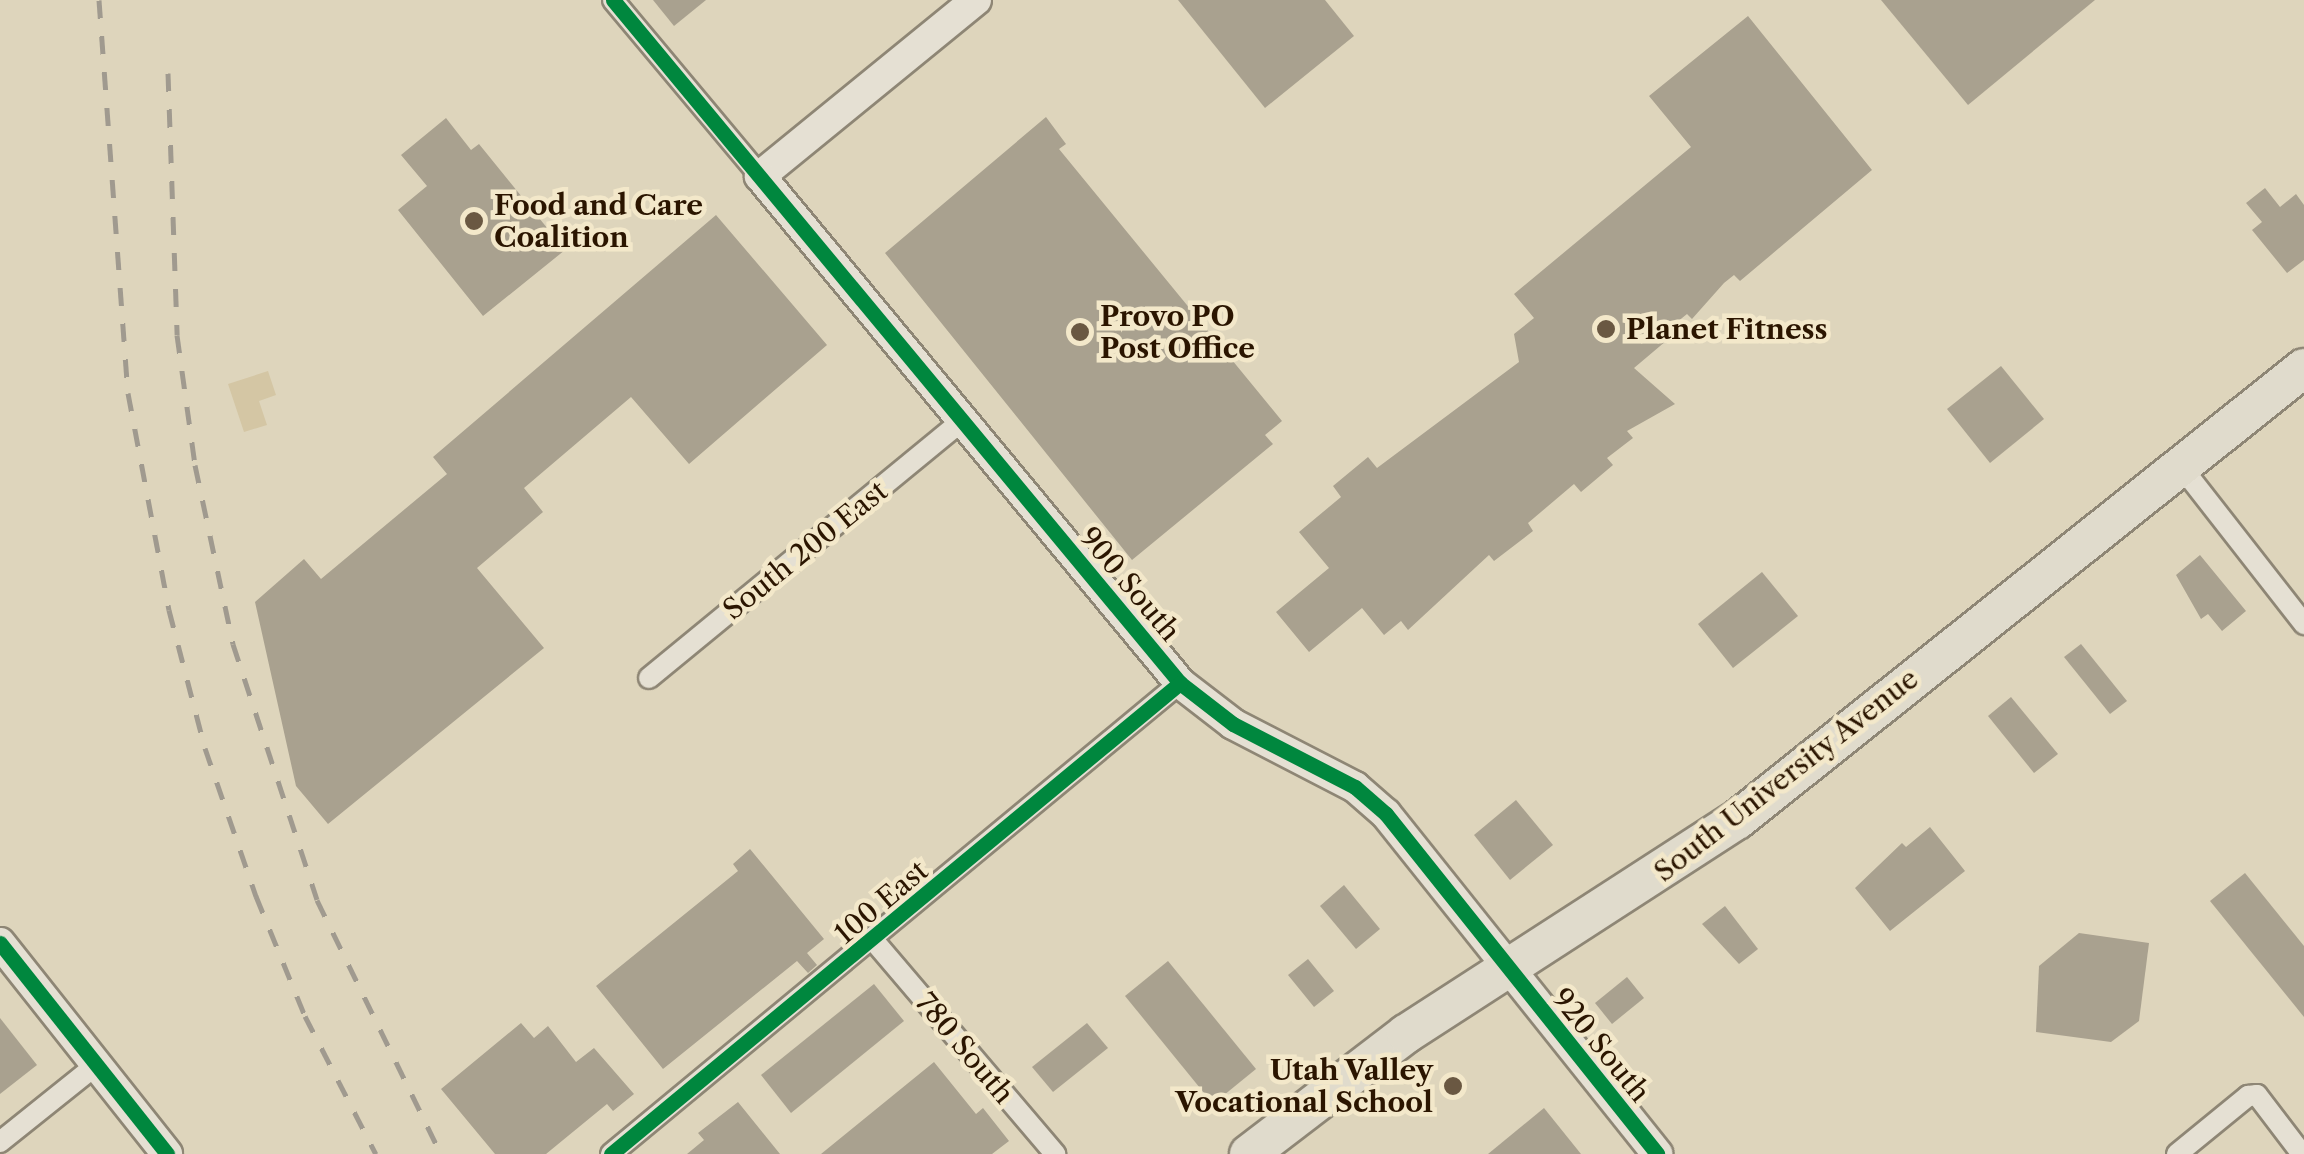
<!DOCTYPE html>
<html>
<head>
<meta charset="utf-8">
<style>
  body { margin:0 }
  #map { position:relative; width:2304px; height:1154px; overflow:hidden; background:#ded5bc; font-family:"Libre Caslon Text",serif }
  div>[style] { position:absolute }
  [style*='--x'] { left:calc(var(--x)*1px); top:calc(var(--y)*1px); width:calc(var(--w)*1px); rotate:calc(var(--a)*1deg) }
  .green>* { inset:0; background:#d4c6a4 }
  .building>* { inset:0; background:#a9a18f }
  .roads { filter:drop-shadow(2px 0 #8e8675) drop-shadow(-2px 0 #8e8675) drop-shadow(0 2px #8e8675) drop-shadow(0 -2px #8e8675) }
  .street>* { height:20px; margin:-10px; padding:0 10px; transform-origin:10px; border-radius:10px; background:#e5e0d3 }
  .secondary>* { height:30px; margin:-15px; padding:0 15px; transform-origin:15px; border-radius:15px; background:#e5e0d3 }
  .highway>* { height:38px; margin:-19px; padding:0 19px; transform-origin:19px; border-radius:19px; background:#e0dbcc }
  .rail>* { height:5px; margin-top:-2.5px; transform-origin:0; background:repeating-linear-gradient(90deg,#a09a8f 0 18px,transparent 0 36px) }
  .cycleway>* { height:15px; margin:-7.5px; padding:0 7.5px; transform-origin:7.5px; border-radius:7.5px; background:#00873e }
  .dots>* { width:28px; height:28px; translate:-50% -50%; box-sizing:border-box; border:5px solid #f3e8ca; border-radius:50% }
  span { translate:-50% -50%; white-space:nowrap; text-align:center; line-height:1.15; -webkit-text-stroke:9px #f3e8ca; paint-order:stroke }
  .poi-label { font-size:28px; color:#2b1500; font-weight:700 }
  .left { translate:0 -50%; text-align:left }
  .right { translate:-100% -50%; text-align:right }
  .street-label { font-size:28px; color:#2b1500 }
</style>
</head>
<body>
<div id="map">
  <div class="green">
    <div style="clip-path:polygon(268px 371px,276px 395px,259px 401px,267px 425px,244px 432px,228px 384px)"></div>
  </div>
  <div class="building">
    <div style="clip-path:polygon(653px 0,706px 0,674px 26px)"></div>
    <div style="clip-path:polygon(1178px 0,1325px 0,1354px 36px,1265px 108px)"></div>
    <div style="clip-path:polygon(1881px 0,2095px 0,1968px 105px)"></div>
    <div style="clip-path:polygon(1748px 16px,1872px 170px,1740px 281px,1734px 275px,1724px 283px,1692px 319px,1687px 314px,1661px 335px,1666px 341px,1634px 368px,1675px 404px,1627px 431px,1633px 438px,1607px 458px,1613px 465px,1581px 492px,1574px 484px,1528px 523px,1533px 531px,1494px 561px,1489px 555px,1408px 630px,1401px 621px,1384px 635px,1362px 608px,1309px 652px,1276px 612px,1329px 568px,1299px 532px,1341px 497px,1333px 486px,1368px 457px,1377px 468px,1519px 362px,1514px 334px,1534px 318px,1514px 294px,1691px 147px,1649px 96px)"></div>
    <div style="clip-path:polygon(1046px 117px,1066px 144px,1059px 149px,1282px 421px,1265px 435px,1273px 444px,1132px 560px,885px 253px)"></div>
    <div style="clip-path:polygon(446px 118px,471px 150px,479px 144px,565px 250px,483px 316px,398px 210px,427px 186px,401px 155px)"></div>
    <div style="clip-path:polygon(2265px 188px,2280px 207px,2296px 194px,2304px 205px,2304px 260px,2287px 273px,2252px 230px,2262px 222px,2246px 203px)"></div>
    <div style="clip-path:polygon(716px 215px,827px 345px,689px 464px,631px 397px,524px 488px,543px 512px,477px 568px,544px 648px,328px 824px,296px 786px,255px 602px,304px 559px,321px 579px,447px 474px,433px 457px)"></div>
    <div style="clip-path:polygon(2001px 366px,2044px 419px,1990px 463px,1947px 409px)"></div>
    <div style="clip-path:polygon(2200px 555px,2246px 611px,2222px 631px,2208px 614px,2201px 619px,2176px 575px)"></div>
    <div style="clip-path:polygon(1762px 572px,1798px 616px,1733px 668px,1698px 624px)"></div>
    <div style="clip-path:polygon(2081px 644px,2127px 701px,2110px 714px,2064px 657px)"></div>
    <div style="clip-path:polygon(2011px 697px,2058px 754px,2034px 773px,1988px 716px)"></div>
    <div style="clip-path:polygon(1516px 800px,1553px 845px,1510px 880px,1474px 835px)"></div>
    <div style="clip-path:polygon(1930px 827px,1965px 871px,1890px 931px,1855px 888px,1902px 843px,1906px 847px)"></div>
    <div style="clip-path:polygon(750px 849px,824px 939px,807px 953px,817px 965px,808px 973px,797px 961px,663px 1069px,596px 986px,738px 871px,733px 864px)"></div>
    <div style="clip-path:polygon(2245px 873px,2304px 946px,2304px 1017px,2210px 901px)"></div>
    <div style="clip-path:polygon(1344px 885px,1380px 929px,1356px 949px,1320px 906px)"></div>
    <div style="clip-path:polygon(1725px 906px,1758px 949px,1739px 964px,1702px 924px)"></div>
    <div style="clip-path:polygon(2079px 933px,2149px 943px,2139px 1021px,2111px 1042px,2036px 1032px,2039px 966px)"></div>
    <div style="clip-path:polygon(1308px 959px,1334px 991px,1314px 1007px,1288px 975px)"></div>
    <div style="clip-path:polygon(1168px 961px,1256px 1069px,1213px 1104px,1125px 996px)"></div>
    <div style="clip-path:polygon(1627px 977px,1644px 998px,1612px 1024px,1595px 1003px)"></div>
    <div style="clip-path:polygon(874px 984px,904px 1021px,791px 1113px,761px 1075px)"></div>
    <div style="clip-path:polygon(0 1018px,37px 1065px,0 1094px)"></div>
    <div style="clip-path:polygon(521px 1023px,534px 1038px,548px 1026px,576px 1062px,594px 1048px,634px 1094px,613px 1111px,607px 1104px,546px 1154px,495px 1154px,441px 1089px)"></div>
    <div style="clip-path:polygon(1087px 1023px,1108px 1048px,1053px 1092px,1032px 1067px)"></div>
    <div style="clip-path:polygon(934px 1062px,976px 1114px,983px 1108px,1009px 1141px,992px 1154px,821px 1154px)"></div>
    <div style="clip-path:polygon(738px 1102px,780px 1154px,687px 1154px,704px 1140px,698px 1133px)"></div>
    <div style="clip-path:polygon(1544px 1108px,1581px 1154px,1488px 1154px)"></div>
  </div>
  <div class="roads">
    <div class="street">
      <div style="--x:613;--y:0;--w:229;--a:50.1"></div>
      <div style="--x:2183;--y:469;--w:197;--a:52"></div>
      <div style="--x:649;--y:678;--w:405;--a:-39.4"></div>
      <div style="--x:874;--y:941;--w:280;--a:49.6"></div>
      <div style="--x:0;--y:1142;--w:123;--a:-38.7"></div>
      <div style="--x:611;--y:1154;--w:739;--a:-39.62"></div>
      <div style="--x:2177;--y:1154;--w:92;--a:-39.2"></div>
      <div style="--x:2248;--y:1096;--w:9;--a:-6"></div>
      <div style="--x:2257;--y:1095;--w:74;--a:52.7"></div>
    </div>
    <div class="secondary">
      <div style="--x:976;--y:0;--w:279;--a:140.8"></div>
      <div style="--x:760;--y:176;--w:658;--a:50.36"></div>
      <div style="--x:1180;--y:683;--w:67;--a:37.7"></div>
      <div style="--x:1233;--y:724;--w:137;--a:27.3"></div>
      <div style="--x:1355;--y:787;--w:41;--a:41.1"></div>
      <div style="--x:1386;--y:814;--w:435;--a:51.4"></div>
      <div style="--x:0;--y:943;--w:269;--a:51.6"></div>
    </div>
    <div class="highway">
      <div style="--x:1249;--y:1154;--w:198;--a:-37.4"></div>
      <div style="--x:1406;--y:1034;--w:394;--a:-32.9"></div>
      <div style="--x:1737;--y:820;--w:725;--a:-38.56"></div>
    </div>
  </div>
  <div class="rail">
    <div style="--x:99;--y:0;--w:394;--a:85.8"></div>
    <div style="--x:128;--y:393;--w:221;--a:79.3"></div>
    <div style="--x:169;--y:610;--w:143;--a:75.4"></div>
    <div style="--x:205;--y:748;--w:157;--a:71"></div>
    <div style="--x:256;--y:896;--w:130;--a:67.8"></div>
    <div style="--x:305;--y:1016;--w:155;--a:62.8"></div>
    <div style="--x:168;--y:73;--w:262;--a:88"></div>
    <div style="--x:177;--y:335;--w:131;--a:82.1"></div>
    <div style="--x:195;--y:465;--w:183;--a:78"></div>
    <div style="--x:233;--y:644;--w:269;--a:71.8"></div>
    <div style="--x:317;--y:900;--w:283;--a:64"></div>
  </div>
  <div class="cycleway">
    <div style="--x:613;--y:0;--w:888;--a:50.3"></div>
    <div style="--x:1180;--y:683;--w:67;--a:37.7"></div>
    <div style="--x:1233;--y:724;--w:137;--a:27.3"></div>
    <div style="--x:1355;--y:787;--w:41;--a:41.1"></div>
    <div style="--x:1386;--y:814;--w:435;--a:51.4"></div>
    <div style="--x:0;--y:943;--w:269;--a:51.6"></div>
    <div style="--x:611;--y:1154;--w:739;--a:-39.62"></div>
  </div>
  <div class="dots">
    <div style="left:474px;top:221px;background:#6a5842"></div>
    <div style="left:1606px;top:329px;background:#6a5842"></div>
    <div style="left:1080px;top:332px;background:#6a5842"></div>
    <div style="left:1453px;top:1086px;background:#6a5842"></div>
  </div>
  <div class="poi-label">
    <span class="left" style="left:494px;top:221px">Food and Care<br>Coalition</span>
    <span class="left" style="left:1100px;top:332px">Provo PO<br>Post Office</span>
    <span class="left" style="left:1626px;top:329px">Planet Fitness</span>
    <span class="right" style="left:1433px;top:1086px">Utah Valley<br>Vocational School</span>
  </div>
  <div class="street-label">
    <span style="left:805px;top:550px;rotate:-39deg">South 200 East</span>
    <span style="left:1130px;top:584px;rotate:50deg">900 South</span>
    <span style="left:1786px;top:775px;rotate:-38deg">South University Avenue</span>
    <span style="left:881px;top:902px;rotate:-40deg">100 East</span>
    <span style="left:1601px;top:1045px;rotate:51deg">920 South</span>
    <span style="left:965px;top:1048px;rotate:50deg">780 South</span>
  </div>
</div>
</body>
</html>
